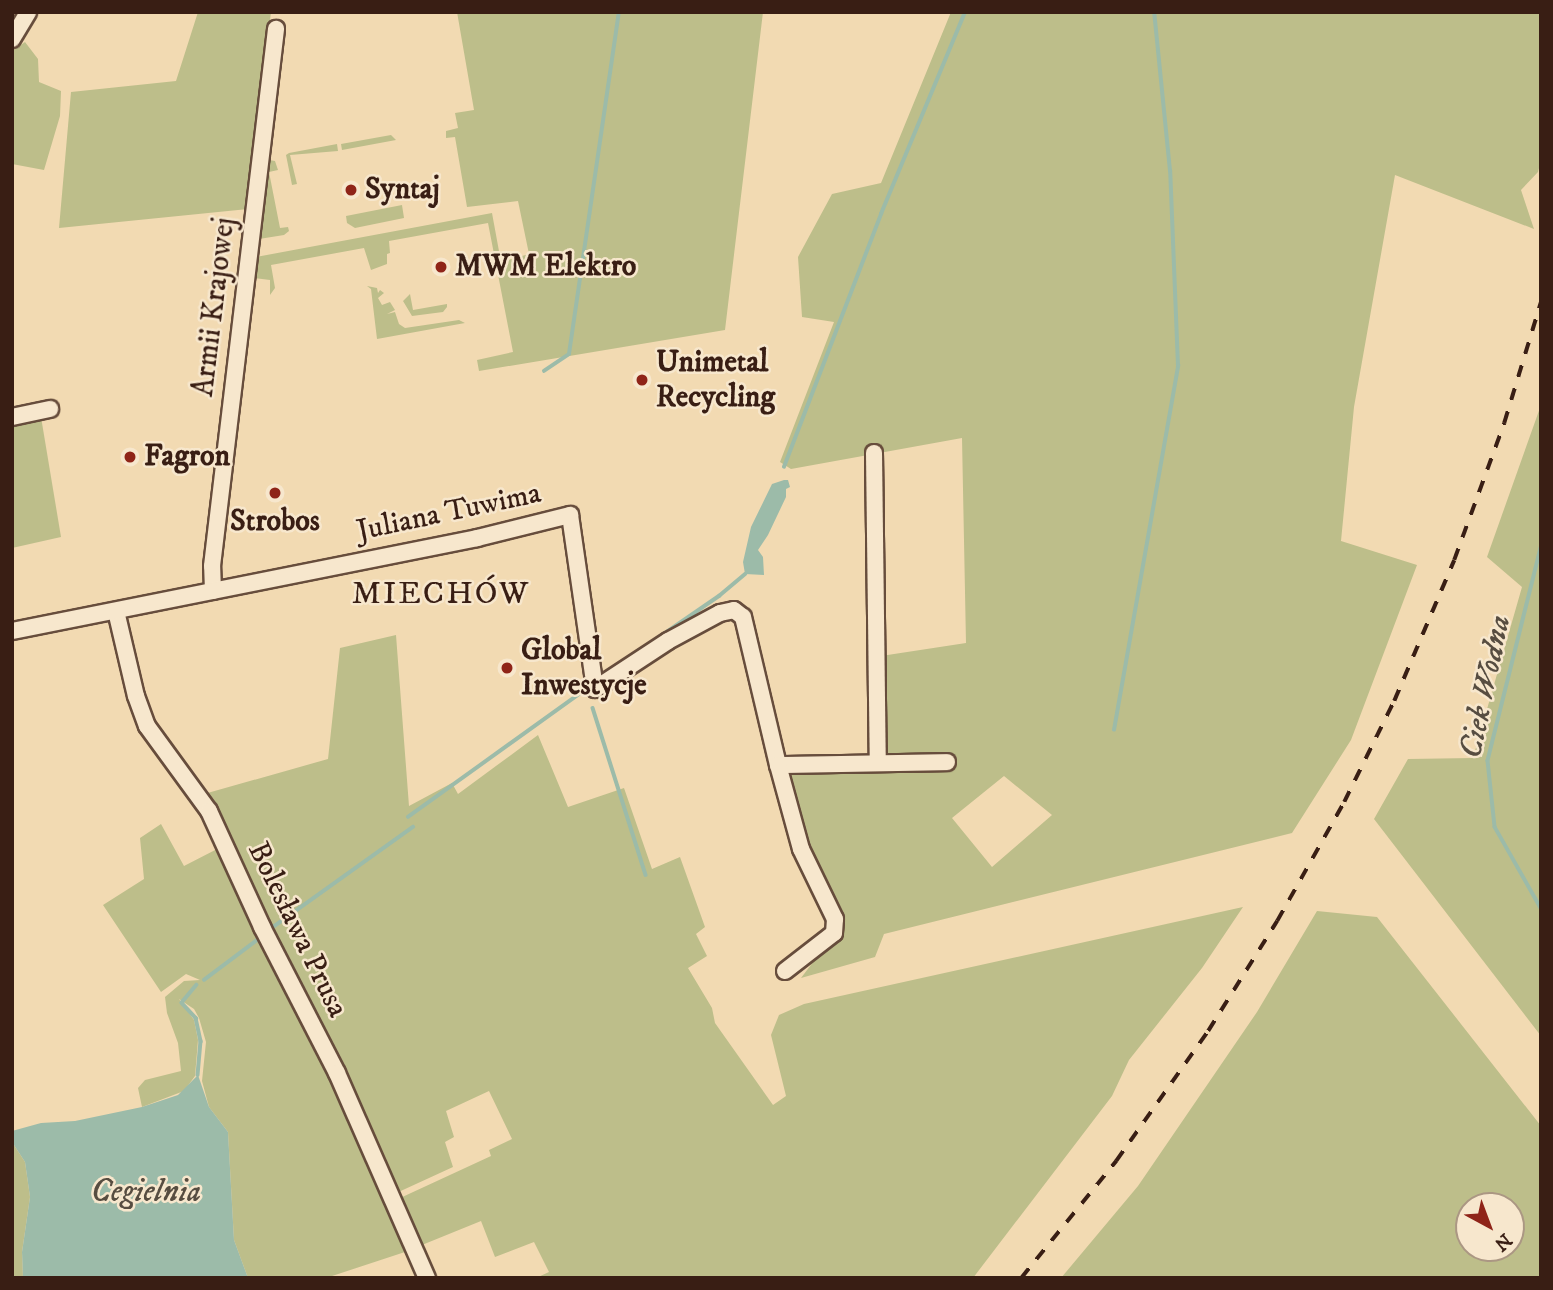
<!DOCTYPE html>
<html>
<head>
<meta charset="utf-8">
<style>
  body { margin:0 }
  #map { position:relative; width:1553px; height:1290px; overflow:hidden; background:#f2dab2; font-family:"IM FELL DW Pica",serif }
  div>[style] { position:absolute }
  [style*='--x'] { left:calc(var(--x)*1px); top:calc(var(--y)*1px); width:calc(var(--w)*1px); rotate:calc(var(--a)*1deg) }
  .green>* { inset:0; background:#bdbe8a }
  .water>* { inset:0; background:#9cbba9 }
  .stream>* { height:3.5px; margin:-1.75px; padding:0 1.75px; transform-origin:1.75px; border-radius:1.75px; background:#9cbba9 }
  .roads { filter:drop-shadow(2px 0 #674d3c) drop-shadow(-2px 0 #674d3c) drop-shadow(0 2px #674d3c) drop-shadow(0 -2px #674d3c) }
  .minor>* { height:16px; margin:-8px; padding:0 8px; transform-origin:8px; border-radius:8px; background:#f7e7cd }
  .rail>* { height:3.5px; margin-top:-1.75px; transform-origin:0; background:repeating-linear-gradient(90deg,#391e14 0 12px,transparent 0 24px) }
  .dots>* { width:19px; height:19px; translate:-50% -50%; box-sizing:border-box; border:4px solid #f7e7cd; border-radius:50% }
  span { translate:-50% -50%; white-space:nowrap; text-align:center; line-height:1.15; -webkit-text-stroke:5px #f7e7cd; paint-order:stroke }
  .poi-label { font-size:30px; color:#391e14; font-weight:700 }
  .left { translate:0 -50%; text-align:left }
  .street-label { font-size:30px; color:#391e14 }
  .neighbourhood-label { font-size:32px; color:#391e14; letter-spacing:2px }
  .water-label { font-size:32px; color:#574d41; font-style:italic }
  .frame { position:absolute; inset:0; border:14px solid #391e14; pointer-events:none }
  .north { position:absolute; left:1455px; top:1192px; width:70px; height:70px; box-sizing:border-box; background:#f7e7cd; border:2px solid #ab9783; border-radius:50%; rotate:139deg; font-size:19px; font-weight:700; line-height:28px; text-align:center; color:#391e14 }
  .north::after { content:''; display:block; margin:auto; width:24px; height:32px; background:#8f2418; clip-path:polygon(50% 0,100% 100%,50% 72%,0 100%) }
</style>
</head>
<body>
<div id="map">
  <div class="green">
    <div style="clip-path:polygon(198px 12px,271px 12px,248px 209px,59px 228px,71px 92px,176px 81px)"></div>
    <div style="clip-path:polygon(457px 12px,763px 12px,725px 330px,479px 371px,477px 360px,513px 352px,488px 223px,389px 241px,390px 253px,387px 254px,387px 264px,371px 270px,364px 248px,271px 265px,275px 288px,270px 295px,270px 280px,253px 278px,256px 257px,492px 213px,501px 262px,529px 254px,518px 201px,467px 207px,455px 137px,446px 138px,446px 131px,458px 128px,455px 113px,474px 110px)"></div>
    <div style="clip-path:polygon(evenodd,951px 12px,1541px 12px,1541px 160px,1538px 172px,1521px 190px,1534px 229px,1395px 175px,1354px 407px,1341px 541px,1417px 565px,1351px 740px,1292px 833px,884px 934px,875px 957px,801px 978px,823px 949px,840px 936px,805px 849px,784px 771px,881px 767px,881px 656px,966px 643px,962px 438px,791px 469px,780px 462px,834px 322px,802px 317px,798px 257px,832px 194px,881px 183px,951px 12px,1004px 776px,1052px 815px,992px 867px,952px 818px,1004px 776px)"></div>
    <div style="clip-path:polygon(25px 42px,38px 59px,39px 82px,61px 91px,60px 116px,44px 170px,12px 164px,12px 51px)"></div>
    <div style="clip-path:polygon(391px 135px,396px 140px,342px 150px,341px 144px)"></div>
    <div style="clip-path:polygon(337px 144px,338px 151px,290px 155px,297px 184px,292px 185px,286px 155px,289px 153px)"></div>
    <div style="clip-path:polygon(269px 160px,275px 161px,278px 170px,269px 172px,280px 228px,288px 227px,289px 231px,284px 235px,259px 239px)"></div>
    <div style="clip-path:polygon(402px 205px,404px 218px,355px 228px,347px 223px,346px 216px)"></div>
    <div style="clip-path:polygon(367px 286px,377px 288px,378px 293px,380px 290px,384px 293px,378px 298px,382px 305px,390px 302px,395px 310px,387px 314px,395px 312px,399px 324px,405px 328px,459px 320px,465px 323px,377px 339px,371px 289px)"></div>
    <div style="clip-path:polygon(410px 294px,413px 310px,447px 304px,447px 307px,443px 312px,412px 316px,403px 301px)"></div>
    <div style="clip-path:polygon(1541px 405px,1541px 1036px,1374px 819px,1408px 759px,1473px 758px,1522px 587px,1487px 557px)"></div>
    <div style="clip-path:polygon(41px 417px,61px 537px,12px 548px,12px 423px)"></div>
    <div style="clip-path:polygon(396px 635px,409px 806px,452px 783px,458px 794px,538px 735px,568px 807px,624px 788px,652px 869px,680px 857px,705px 927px,696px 934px,707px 956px,688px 968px,712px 1008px,715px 1023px,773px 1105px,786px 1096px,771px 1035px,779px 1015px,804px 1004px,1243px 907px,1202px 968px,1129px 1060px,1112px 1096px,973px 1278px,536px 1278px,549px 1272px,534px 1242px,495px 1257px,481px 1221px,417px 1247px,397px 1207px,398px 1199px,491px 1156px,489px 1150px,512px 1139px,489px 1091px,446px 1111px,454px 1137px,445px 1142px,453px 1167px,392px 1195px,338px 1069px,331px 1072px,408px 1251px,326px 1278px,248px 1278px,234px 1240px,228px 1132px,209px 1107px,202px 1081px,206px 1042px,199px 1018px,194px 1009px,179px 999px,194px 1020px,198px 1040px,195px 1076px,184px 1091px,142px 1107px,138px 1088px,145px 1080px,181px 1071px,178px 1043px,167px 1013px,165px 997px,184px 981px,200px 980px,186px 974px,161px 992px,103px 905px,144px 879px,140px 838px,161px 824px,184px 866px,221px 847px,246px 896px,253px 896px,204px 794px,328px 759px,340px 648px)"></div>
    <div style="clip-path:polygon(evenodd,1317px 911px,1377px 917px,1541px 1126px,1541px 1278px,1061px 1278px,1138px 1186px,1257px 1012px,1317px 911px,1469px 1206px,1511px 1206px,1511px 1248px,1469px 1248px,1469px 1206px)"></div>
    <div style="clip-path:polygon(12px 1142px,25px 1162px,30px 1197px,22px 1252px,23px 1278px,12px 1278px)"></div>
  </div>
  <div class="water">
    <div style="clip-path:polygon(784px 480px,788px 480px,790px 487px,786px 489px,786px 497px,768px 535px,758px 550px,763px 557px,764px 575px,745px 574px,743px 562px,751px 527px,772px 484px)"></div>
    <div style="clip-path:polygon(198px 1075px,209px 1107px,228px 1132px,234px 1240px,248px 1278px,23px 1278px,22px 1252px,30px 1197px,25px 1162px,12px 1142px,12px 1131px,41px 1123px,75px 1121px,142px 1107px,178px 1095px)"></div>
  </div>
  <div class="stream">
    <div style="--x:544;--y:371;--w:30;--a:-34"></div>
    <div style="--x:569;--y:354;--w:346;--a:-81.7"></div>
    <div style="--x:784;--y:467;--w:271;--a:-69"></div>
    <div style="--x:881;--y:214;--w:219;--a:-67.4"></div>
    <div style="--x:1541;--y:548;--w:219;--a:104"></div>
    <div style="--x:1488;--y:761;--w:66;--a:83.9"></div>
    <div style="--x:1495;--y:827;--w:93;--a:60.4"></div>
    <div style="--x:655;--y:640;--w:78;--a:-34.5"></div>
    <div style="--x:719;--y:596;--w:34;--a:-40"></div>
    <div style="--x:593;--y:708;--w:175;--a:72.4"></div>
    <div style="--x:1114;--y:730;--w:370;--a:-80"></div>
    <div style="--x:1178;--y:366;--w:195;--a:-92.3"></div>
    <div style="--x:1170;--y:171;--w:160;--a:-95.7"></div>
    <div style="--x:408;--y:817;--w:219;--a:-35.7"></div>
    <div style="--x:269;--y:930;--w:177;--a:-35.6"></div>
    <div style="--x:204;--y:980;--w:71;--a:-37"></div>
    <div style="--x:197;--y:985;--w:23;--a:130"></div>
    <div style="--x:182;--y:1003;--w:21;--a:47"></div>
    <div style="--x:196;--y:1018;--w:24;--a:78"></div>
    <div style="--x:201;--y:1041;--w:34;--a:95"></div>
  </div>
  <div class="roads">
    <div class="minor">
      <div style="--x:12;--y:39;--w:31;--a:-59"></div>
      <div style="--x:12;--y:417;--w:39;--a:-12"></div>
      <div style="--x:874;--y:453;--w:309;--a:89.3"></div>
      <div style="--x:213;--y:591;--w:25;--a:-92"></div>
      <div style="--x:212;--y:566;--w:541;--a:-83.2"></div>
      <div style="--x:116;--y:611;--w:87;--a:76.8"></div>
      <div style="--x:136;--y:696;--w:32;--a:70"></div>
      <div style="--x:147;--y:726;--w:105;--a:53.9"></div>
      <div style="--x:209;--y:811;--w:128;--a:65.4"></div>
      <div style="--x:262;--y:927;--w:164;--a:62.8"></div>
      <div style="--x:337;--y:1073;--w:224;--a:66.3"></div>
      <div style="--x:12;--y:631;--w:474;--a:-11.3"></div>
      <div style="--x:477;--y:538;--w:96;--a:-13.9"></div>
      <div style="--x:570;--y:515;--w:176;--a:81.8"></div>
      <div style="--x:595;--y:689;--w:87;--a:-33.3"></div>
      <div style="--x:668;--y:641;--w:59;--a:-28.3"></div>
      <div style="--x:720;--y:613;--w:14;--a:-12"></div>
      <div style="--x:734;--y:610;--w:11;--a:38"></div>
      <div style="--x:743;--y:617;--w:152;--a:76.7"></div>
      <div style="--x:778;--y:765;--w:169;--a:-1"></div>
      <div style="--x:778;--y:765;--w:87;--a:74.7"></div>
      <div style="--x:801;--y:849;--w:78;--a:64.1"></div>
      <div style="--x:835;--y:919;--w:14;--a:94"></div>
      <div style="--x:834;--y:933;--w:62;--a:142.2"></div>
    </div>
  </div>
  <div class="rail">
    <div style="--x:1021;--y:1278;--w:151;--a:-50.9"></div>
    <div style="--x:1116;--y:1161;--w:159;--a:-54.7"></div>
    <div style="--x:1208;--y:1031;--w:130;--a:-57.9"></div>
    <div style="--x:1277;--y:921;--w:137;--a:-60.6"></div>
    <div style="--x:1344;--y:802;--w:113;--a:-63.7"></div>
    <div style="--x:1394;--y:701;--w:153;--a:-66.9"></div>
    <div style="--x:1454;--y:560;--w:146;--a:-69.9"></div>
    <div style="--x:1504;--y:423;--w:127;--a:-73.1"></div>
  </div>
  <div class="dots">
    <div style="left:351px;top:190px;background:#8f2418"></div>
    <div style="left:441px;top:267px;background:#8f2418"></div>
    <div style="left:642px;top:380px;background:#8f2418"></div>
    <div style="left:130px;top:457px;background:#8f2418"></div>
    <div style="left:275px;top:493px;background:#8f2418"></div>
    <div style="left:507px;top:668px;background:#8f2418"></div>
  </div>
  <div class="poi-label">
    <span class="left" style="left:365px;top:190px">Syntaj</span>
    <span class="left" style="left:455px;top:267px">MWM Elektro</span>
    <span class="left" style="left:656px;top:380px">Unimetal<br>Recycling</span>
    <span class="left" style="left:144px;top:457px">Fagron</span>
    <span style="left:275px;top:522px">Strobos</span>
    <span class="left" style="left:521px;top:668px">Global<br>Inwestycje</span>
  </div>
  <div class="street-label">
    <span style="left:215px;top:307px;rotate:-83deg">Armii Krajowej</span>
    <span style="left:449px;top:513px;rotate:-12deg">Juliana Tuwima</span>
    <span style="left:297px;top:930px;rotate:64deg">Bolesława Prusa</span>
  </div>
  <div class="neighbourhood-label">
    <span style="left:441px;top:594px">MIECHÓW</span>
  </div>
  <div class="water-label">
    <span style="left:1486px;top:687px;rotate:-78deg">Ciek Wodna</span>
    <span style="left:146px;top:1192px">Cegielnia</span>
  </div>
  <div class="frame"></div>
  <div class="north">N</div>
</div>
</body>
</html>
